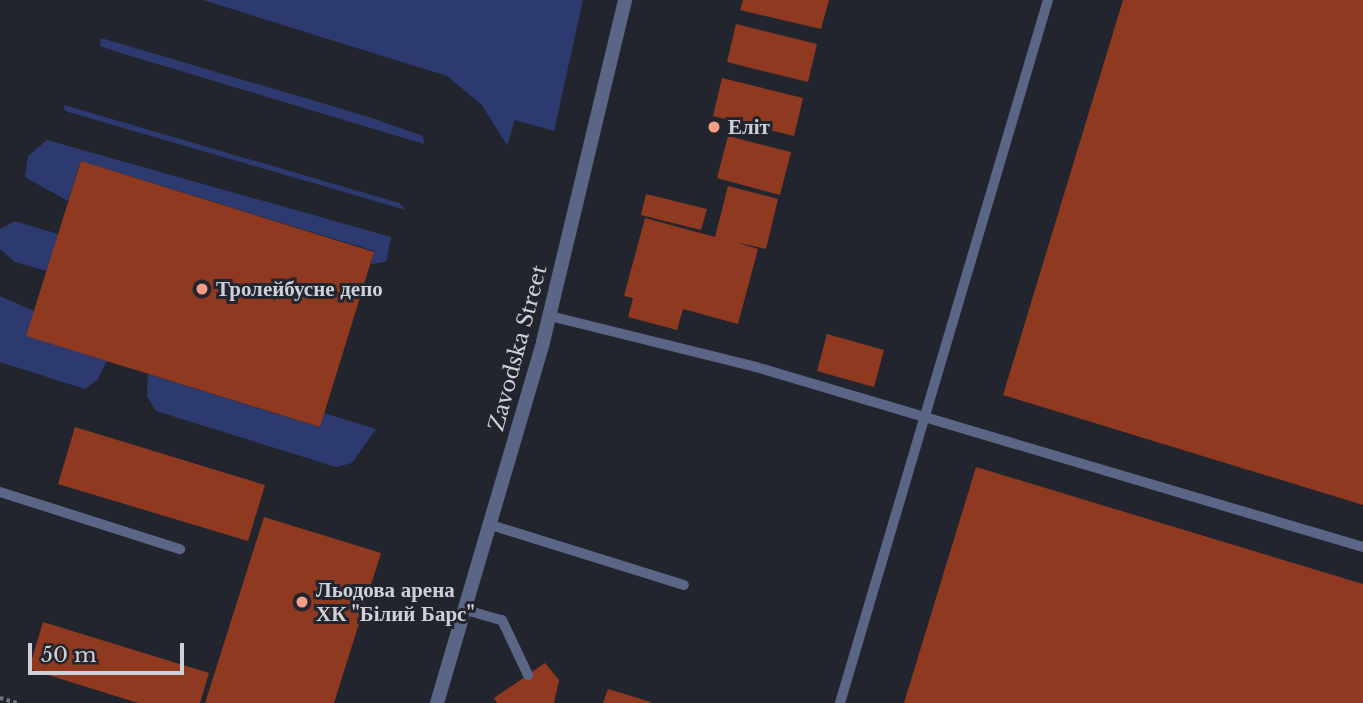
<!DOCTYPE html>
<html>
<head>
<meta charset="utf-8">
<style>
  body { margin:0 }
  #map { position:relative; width:1363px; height:703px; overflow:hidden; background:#22252e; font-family:"Libre Baskerville",serif }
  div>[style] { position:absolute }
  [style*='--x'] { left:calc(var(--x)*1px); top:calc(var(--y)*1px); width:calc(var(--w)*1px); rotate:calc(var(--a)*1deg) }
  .green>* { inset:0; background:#2d3a6f }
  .building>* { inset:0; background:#8e3920 }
  .path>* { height:3.5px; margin-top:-1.75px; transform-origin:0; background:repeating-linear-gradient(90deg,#73757e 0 3.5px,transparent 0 7px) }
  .lane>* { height:10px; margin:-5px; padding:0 5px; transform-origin:5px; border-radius:5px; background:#5b6687 }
  .street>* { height:14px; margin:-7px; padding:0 7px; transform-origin:7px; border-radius:7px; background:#5b6687 }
  .dots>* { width:19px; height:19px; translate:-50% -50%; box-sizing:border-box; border:4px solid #22252e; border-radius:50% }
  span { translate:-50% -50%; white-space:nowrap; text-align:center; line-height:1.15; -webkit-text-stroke:6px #22252e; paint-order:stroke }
  .poi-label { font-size:21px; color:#cfd1d8; font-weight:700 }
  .left { translate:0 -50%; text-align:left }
  .street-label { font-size:21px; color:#cfd1d8 }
  .scale { position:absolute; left:28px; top:643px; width:156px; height:32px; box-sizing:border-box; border:4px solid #cfd1d8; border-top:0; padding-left:9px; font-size:21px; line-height:24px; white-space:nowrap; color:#cfd1d8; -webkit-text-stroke:5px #22252e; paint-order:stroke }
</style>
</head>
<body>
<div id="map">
  <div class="green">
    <div style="clip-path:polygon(203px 0,583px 0,554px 131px,515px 120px,507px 145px,481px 104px,447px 76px)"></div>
    <div style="clip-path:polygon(101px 38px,369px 117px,423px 136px,424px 144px,121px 53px,100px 46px)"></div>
    <div style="clip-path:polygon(64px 105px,399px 203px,406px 210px,65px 111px)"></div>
    <div style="clip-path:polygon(47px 140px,391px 237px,386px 262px,371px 264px,374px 251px,81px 161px,68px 201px,25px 177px,28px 156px)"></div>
    <div style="clip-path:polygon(15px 221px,58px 234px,47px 271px,15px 262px,0 249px,0 229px)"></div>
    <div style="clip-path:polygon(0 296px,34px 311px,27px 336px,107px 361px,97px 380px,85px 389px,0 362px)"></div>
    <div style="clip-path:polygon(148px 374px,319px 427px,324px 413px,376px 429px,352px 463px,336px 467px,156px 411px,147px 396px)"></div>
  </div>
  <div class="building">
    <div style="clip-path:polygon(743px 0,829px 0,821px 29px,740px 10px)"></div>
    <div style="clip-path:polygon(1123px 0,1363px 0,1363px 505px,1003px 395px)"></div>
    <div style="clip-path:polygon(736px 24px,817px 44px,808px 82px,727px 62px)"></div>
    <div style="clip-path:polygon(722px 78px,803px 98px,794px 136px,713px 116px)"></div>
    <div style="clip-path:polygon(728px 136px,791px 152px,780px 195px,717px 178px)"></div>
    <div style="clip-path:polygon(81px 161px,374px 252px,320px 427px,26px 336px)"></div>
    <div style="clip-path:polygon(728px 186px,778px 199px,766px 249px,735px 242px,758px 249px,738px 324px,683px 309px,677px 330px,628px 317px,633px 298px,624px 296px,645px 218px,715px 237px)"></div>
    <div style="clip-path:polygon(646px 194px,707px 209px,701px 230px,641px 215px)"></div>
    <div style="clip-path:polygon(827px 334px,884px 350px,874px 387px,817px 371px)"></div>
    <div style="clip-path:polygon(75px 427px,265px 485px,248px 541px,58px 484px)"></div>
    <div style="clip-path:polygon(976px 467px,1363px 584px,1363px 703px,904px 703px)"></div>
    <div style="clip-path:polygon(264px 517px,381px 553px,334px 703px,205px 703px)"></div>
    <div style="clip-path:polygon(43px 622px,209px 673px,200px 703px,138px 703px,29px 669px)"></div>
    <div style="clip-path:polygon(545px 663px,559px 680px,554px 703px,497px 703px,494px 698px)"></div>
    <div style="clip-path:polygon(608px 689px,651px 702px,651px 703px,603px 703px)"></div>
  </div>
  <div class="path">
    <div style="--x:0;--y:698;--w:19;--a:16"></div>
  </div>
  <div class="lane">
    <div style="--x:550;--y:316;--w:212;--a:13.9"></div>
    <div style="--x:756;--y:367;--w:633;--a:16.52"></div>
    <div style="--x:0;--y:492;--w:189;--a:17.6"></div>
    <div style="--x:491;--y:525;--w:202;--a:17.3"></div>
    <div style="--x:466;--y:610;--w:37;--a:16"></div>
    <div style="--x:502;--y:620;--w:61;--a:64.7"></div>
    <div style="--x:840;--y:703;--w:733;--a:-73.52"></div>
  </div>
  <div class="street">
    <div style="--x:437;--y:703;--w:376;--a:-73.6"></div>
    <div style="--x:543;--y:342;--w:352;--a:-76.5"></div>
  </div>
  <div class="dots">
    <div style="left:714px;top:127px;background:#f49e86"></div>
    <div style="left:202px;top:289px;background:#f49e86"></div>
    <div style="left:302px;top:602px;background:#f49e86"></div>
  </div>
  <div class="poi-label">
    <span class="left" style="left:728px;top:127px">Еліт</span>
    <span class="left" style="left:216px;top:289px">Тролейбусне депо</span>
    <span class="left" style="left:316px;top:602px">Льодова арена<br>ХК "Білий Барс"</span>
  </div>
  <div class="street-label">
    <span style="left:518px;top:348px;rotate:-75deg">Zavodska Street</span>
  </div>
  <div class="scale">50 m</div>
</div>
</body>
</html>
